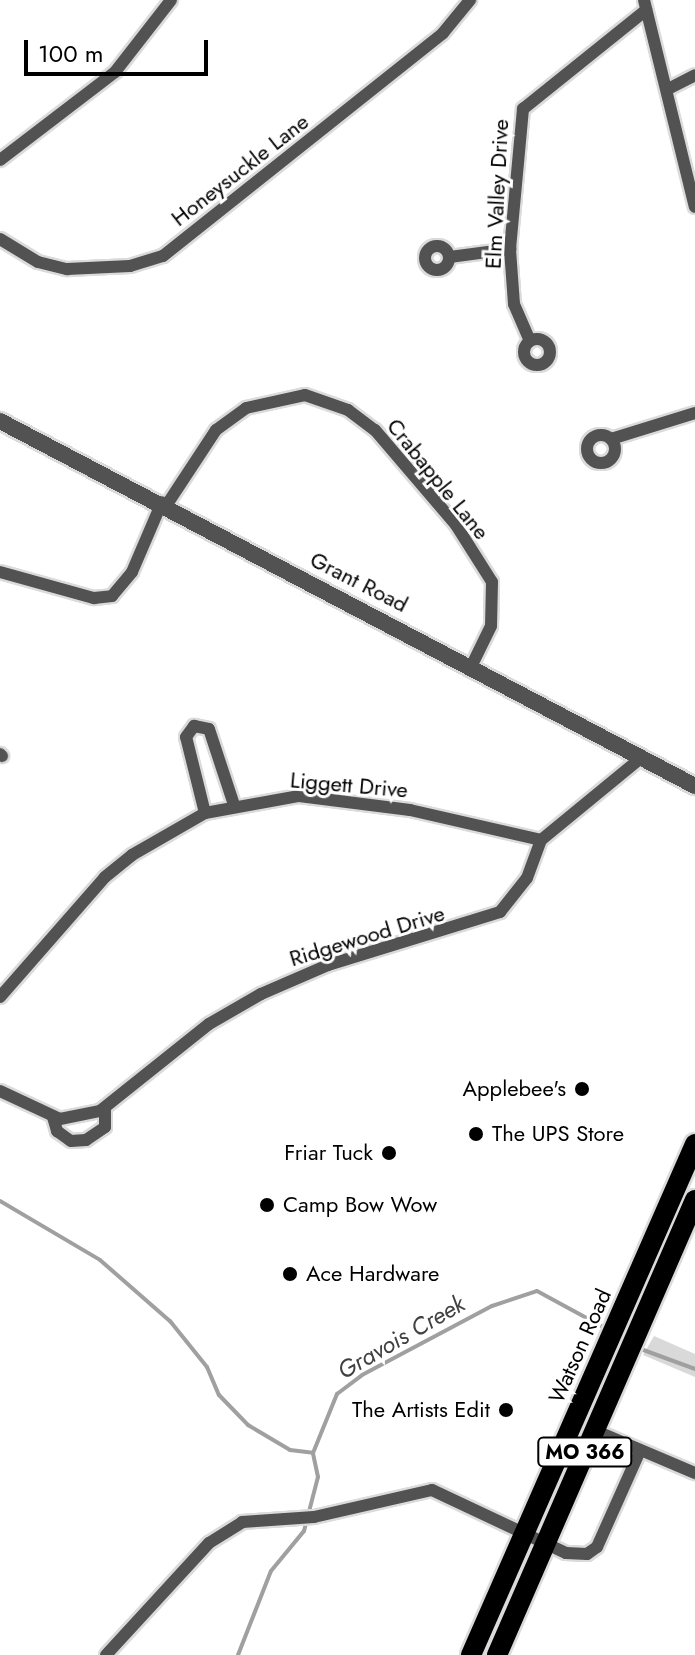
<!DOCTYPE html>
<html>
<head>
<meta charset="utf-8">
<style>
  body { margin:0 }
  #map { position:relative; width:695px; height:1655px; overflow:hidden; background:#fff; font-family:Jost,sans-serif }
  div>[style] { position:absolute }
  [style*='--x'] { left:calc(var(--x)*1px); top:calc(var(--y)*1px); width:calc(var(--w)*1px); rotate:calc(var(--a)*1deg) }
  .green>* { inset:0; background:#d9d9d9 }
  .stream>* { height:4px; margin:-2px; padding:0 2px; transform-origin:2px; border-radius:2px; background:#a0a0a0 }
  .roads { filter:drop-shadow(2px 0 #dbdbdb) drop-shadow(-2px 0 #dbdbdb) drop-shadow(0 2px #dbdbdb) drop-shadow(0 -2px #dbdbdb) }
  .minor>* { height:12px; margin:-6px; padding:0 6px; transform-origin:6px; border-radius:6px; background:#525252 }
  .minor>.ring { margin:-6px; padding:0; box-sizing:content-box; background:none; border:12px solid #525252; border-radius:50% }
  .tertiary>* { height:16px; margin:-8px; padding:0 8px; transform-origin:8px; border-radius:8px; background:#525252 }
  .primary>* { height:20px; margin:-10px; padding:0 10px; transform-origin:10px; border-radius:10px; background:#000 }
  .dots>* { width:22px; height:22px; translate:-50% -50%; box-sizing:border-box; border:4px solid #fff; border-radius:50% }
  span { translate:-50% -50%; white-space:nowrap; text-align:center; line-height:1.15; -webkit-text-stroke:6px #fff; paint-order:stroke }
  .shield-label span { padding:2px 6px; background:#fff; border:2px solid; border-radius:6px; -webkit-text-stroke-width:0 }
  .shield-label { font-size:20px; color:#000; font-weight:700 }
  .street-label { font-size:22px; color:#000 }
  .poi-label { font-size:22px; color:#000 }
  .right { translate:-100% -50%; text-align:right }
  .left { translate:0 -50%; text-align:left }
  .water-label { font-size:24px; color:#414141; font-style:italic }
  .scale { position:absolute; left:24px; top:40px; width:184px; height:36px; box-sizing:border-box; border:4px solid #000; border-top:0; padding-left:10px; font-size:24px; line-height:28px; white-space:nowrap; color:#000; -webkit-text-stroke:6px #fff; paint-order:stroke }
</style>
</head>
<body>
<div id="map">
  <div class="green">
    <div style="clip-path:polygon(654px 1336px,695px 1354px,695px 1377px,643px 1355px)"></div>
  </div>
  <div class="stream">
    <div style="--x:0;--y:1201;--w:116;--a:30.5"></div>
    <div style="--x:100;--y:1260;--w:93;--a:41.1"></div>
    <div style="--x:170;--y:1321;--w:59;--a:51.2"></div>
    <div style="--x:207;--y:1367;--w:30;--a:67"></div>
    <div style="--x:219;--y:1395;--w:42;--a:46"></div>
    <div style="--x:248;--y:1425;--w:49;--a:30.8"></div>
    <div style="--x:290;--y:1450;--w:23;--a:7"></div>
    <div style="--x:313;--y:1453;--w:64;--a:-67.9"></div>
    <div style="--x:337;--y:1394;--w:31;--a:-37"></div>
    <div style="--x:362;--y:1375;--w:147;--a:-28"></div>
    <div style="--x:492;--y:1306;--w:47;--a:-18.4"></div>
    <div style="--x:537;--y:1291;--w:80;--a:28.5"></div>
    <div style="--x:638;--y:1348;--w:61;--a:20.2"></div>
    <div style="--x:238;--y:1655;--w:90;--a:-68.6"></div>
    <div style="--x:271;--y:1571;--w:52;--a:-50.5"></div>
    <div style="--x:304;--y:1531;--w:56;--a:-75.5"></div>
    <div style="--x:318;--y:1477;--w:24;--a:-102"></div>
  </div>
  <div class="roads">
    <div class="minor">
      <div style="--x:644;--y:0;--w:213;--a:76.2"></div>
      <div style="--x:668;--y:89;--w:30;--a:-27"></div>
      <div style="--x:0;--y:160;--w:145;--a:-37.4"></div>
      <div style="--x:115;--y:72;--w:91;--a:-52.1"></div>
      <div style="--x:0;--y:239;--w:44;--a:31.2"></div>
      <div style="--x:38;--y:262;--w:30;--a:14"></div>
      <div style="--x:67;--y:269;--w:63;--a:-2.7"></div>
      <div style="--x:130;--y:266;--w:34;--a:-17"></div>
      <div style="--x:163;--y:256;--w:358;--a:-38.5"></div>
      <div style="--x:443;--y:33;--w:43;--a:-50.7"></div>
      <div class="ring" style="left:425px;top:246px;width:12px;height:12px"></div>
      <div style="--x:450;--y:257;--w:61;--a:-7.6"></div>
      <div class="ring" style="left:524px;top:339px;width:14px;height:14px"></div>
      <div style="--x:530;--y:341;--w:40;--a:-113.4"></div>
      <div style="--x:514;--y:304;--w:55;--a:-94.2"></div>
      <div style="--x:510;--y:249;--w:141;--a:-84.7"></div>
      <div style="--x:523;--y:109;--w:158;--a:-38.8"></div>
      <div class="ring" style="left:587px;top:435px;width:16px;height:16px"></div>
      <div style="--x:611;--y:439;--w:88;--a:-17.2"></div>
      <div style="--x:166;--y:506;--w:91;--a:-56.7"></div>
      <div style="--x:216;--y:430;--w:37;--a:-36"></div>
      <div style="--x:246;--y:408;--w:60;--a:-12.4"></div>
      <div style="--x:305;--y:395;--w:46;--a:19.2"></div>
      <div style="--x:348;--y:410;--w:34;--a:37"></div>
      <div style="--x:375;--y:430;--w:125;--a:49.5"></div>
      <div style="--x:456;--y:525;--w:67;--a:57.7"></div>
      <div style="--x:492;--y:582;--w:44;--a:91.3"></div>
      <div style="--x:491;--y:626;--w:43;--a:116"></div>
      <div style="--x:0;--y:572;--w:98;--a:15.5"></div>
      <div style="--x:94;--y:598;--w:18;--a:-6"></div>
      <div style="--x:112;--y:596;--w:31;--a:-50"></div>
      <div style="--x:132;--y:572;--w:76;--a:-66.8"></div>
      <div style="--x:0;--y:754;--w:3;--a:45"></div>
      <div style="--x:205;--y:813;--w:78;--a:-104"></div>
      <div style="--x:186;--y:737;--w:14;--a:-54"></div>
      <div style="--x:194;--y:726;--w:15;--a:11"></div>
      <div style="--x:209;--y:729;--w:80;--a:71.8"></div>
      <div style="--x:0;--y:997;--w:159;--a:-48.8"></div>
      <div style="--x:105;--y:877;--w:35;--a:-39"></div>
      <div style="--x:132;--y:855;--w:84;--a:-29.9"></div>
      <div style="--x:205;--y:813;--w:96;--a:-10.3"></div>
      <div style="--x:299;--y:796;--w:112;--a:7.2"></div>
      <div style="--x:410;--y:810;--w:134;--a:12.9"></div>
      <div style="--x:541;--y:840;--w:129;--a:-39.4"></div>
      <div style="--x:0;--y:1091;--w:66;--a:25"></div>
      <div style="--x:60;--y:1119;--w:41;--a:-11.3"></div>
      <div style="--x:100;--y:1111;--w:139;--a:-38.6"></div>
      <div style="--x:209;--y:1024;--w:60;--a:-30"></div>
      <div style="--x:261;--y:994;--w:73;--a:-23.4"></div>
      <div style="--x:328;--y:965;--w:180;--a:-17.1"></div>
      <div style="--x:500;--y:912;--w:43;--a:-51.5"></div>
      <div style="--x:527;--y:878;--w:40;--a:-69.8"></div>
      <div style="--x:53;--y:1117;--w:15;--a:74"></div>
      <div style="--x:57;--y:1131;--w:17;--a:36"></div>
      <div style="--x:71;--y:1141;--w:15;--a:-4"></div>
      <div style="--x:86;--y:1140;--w:23;--a:-34"></div>
      <div style="--x:105;--y:1127;--w:18;--a:-90"></div>
      <div style="--x:594;--y:1430;--w:110;--a:23.1"></div>
      <div style="--x:106;--y:1655;--w:152;--a:-47.4"></div>
      <div style="--x:209;--y:1543;--w:39;--a:-32"></div>
      <div style="--x:242;--y:1522;--w:72;--a:-4"></div>
      <div style="--x:314;--y:1517;--w:121;--a:-12.9"></div>
      <div style="--x:432;--y:1490;--w:148;--a:25.2"></div>
      <div style="--x:566;--y:1553;--w:21;--a:3"></div>
      <div style="--x:587;--y:1554;--w:12;--a:-35"></div>
      <div style="--x:597;--y:1547;--w:105;--a:-65.9"></div>
    </div>
    <div class="tertiary">
      <div style="--x:0;--y:421;--w:785;--a:27.71"></div>
    </div>
    <div class="primary">
      <div style="--x:471;--y:1655;--w:558;--a:-66.33"></div>
      <div style="--x:497;--y:1655;--w:496;--a:-66.5"></div>
    </div>
  </div>
  <div class="dots">
    <div style="left:582px;top:1089px;background:#000"></div>
    <div style="left:476px;top:1134px;background:#000"></div>
    <div style="left:389px;top:1153px;background:#000"></div>
    <div style="left:267px;top:1205px;background:#000"></div>
    <div style="left:290px;top:1274px;background:#000"></div>
    <div style="left:506px;top:1410px;background:#000"></div>
  </div>
  <div class="shield-label">
    <span style="left:585px;top:1452px">MO 366</span>
  </div>
  <div class="street-label">
    <span style="left:240px;top:170px;rotate:-38deg">Honeysuckle Lane</span>
    <span style="left:497px;top:194px;rotate:-87deg">Elm Valley Drive</span>
    <span style="left:438px;top:479px;rotate:51deg">Crabapple Lane</span>
    <span style="left:359px;top:582px;rotate:27deg">Grant Road</span>
    <span style="left:349px;top:785px;rotate:5deg">Liggett Drive</span>
    <span style="left:367px;top:936px;rotate:-17deg">Ridgewood Drive</span>
    <span style="left:580px;top:1346px;rotate:-66deg">Watson Road</span>
  </div>
  <div class="poi-label">
    <span class="right" style="left:566px;top:1089px">Applebee's</span>
    <span class="left" style="left:492px;top:1134px">The UPS Store</span>
    <span class="right" style="left:373px;top:1153px">Friar Tuck</span>
    <span class="left" style="left:283px;top:1205px">Camp Bow Wow</span>
    <span class="left" style="left:306px;top:1274px">Ace Hardware</span>
    <span class="right" style="left:490px;top:1410px">The Artists Edit</span>
  </div>
  <div class="water-label">
    <span style="left:401px;top:1337px;rotate:-30deg">Gravois Creek</span>
  </div>
  <div class="scale">100 m</div>
</div>
</body>
</html>
